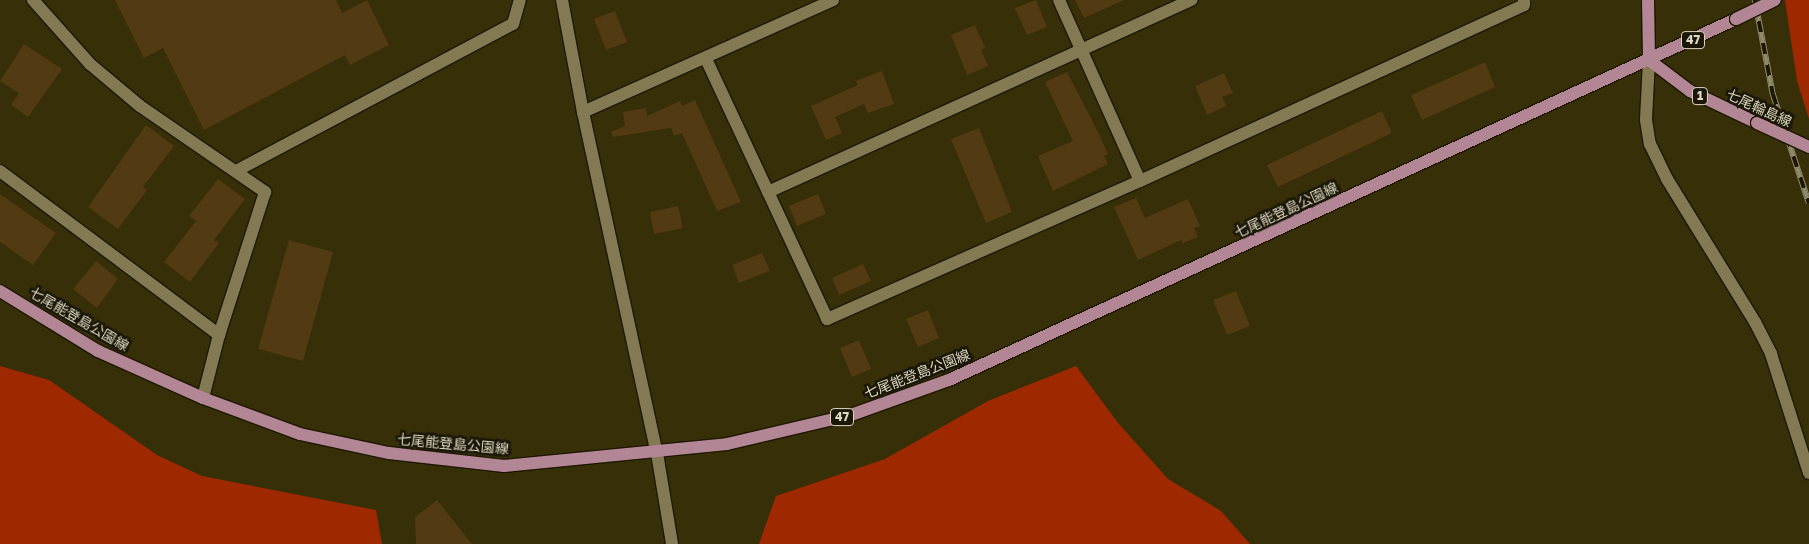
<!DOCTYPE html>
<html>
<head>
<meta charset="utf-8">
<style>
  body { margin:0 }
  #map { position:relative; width:1809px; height:544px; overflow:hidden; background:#372f07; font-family:"Golos Text","Noto Sans JP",sans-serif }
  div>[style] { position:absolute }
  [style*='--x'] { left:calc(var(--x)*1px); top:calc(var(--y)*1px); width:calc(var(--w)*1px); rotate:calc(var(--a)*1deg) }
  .forest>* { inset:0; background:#9e2900 }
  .building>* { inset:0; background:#523a13 }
  .roads { filter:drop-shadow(1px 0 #1d1700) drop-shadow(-1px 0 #1d1700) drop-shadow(0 1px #1d1700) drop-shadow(0 -1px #1d1700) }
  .minor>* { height:12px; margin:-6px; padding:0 6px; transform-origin:6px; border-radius:6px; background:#837953 }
  .major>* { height:12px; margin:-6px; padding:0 6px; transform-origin:6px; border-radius:6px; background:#b38695 }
  .rail>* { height:5.5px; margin-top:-2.75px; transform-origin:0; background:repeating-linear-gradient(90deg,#1b1707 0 11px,#908a6d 0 22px); box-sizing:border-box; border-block:1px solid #908a6d }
  .bridges { filter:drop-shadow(1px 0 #1d1700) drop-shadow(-1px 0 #1d1700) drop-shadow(0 1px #1d1700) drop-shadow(0 -1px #1d1700) }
  .major-bridge>* { height:12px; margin:-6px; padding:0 6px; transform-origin:6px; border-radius:6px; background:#b38695 }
  span { translate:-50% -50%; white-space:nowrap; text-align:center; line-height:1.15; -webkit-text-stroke:5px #1b1707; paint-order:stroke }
  .shield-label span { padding:1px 4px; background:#1b1707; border:1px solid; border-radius:4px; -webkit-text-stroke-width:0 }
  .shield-label { font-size:12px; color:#dcd8c3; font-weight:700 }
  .street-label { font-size:14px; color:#dcd8c3 }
</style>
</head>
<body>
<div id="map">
  <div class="forest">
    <div style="clip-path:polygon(1785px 0,1809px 0,1809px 119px,1797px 81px)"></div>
    <div style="clip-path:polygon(0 366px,49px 380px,157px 455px,202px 476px,376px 510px,382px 544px,0 544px)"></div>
    <div style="clip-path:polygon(1076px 366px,1118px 423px,1168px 479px,1221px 511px,1250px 544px,759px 544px,776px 496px,885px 459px,988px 401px)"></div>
  </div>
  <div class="building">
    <div style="clip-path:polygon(115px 0,336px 0,342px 13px,367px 0,389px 45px,350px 65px,345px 55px,204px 130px,163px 48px,144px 58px)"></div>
    <div style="clip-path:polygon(1036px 0,1047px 27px,1027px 35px,1015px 8px)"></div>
    <div style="clip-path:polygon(1075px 0,1124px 0,1084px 18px)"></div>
    <div style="clip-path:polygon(615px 11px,627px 42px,606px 50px,594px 19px)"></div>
    <div style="clip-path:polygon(975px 25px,985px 48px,981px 50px,988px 66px,967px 75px,951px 35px)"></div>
    <div style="clip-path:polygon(24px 44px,62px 69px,28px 117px,11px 105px,19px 93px,0 81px)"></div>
    <div style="clip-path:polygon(1485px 62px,1495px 87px,1422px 120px,1411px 95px)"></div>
    <div style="clip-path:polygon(882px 71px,894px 104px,868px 113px,864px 104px,835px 117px,842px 133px,826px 140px,811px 106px,858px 85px,856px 81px)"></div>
    <div style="clip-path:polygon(1067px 72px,1100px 136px,1108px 154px,1104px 156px,1108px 164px,1053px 191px,1038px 156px,1073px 141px,1045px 82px)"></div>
    <div style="clip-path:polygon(1224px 73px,1233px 93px,1222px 97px,1226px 106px,1207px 115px,1195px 86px)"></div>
    <div style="clip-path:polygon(695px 100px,741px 202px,717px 211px,682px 133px,674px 136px,671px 128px,613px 137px,611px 132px,625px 126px,623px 112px,646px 108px,647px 116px,680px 101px,682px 106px)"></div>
    <div style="clip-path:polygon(1382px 111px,1392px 133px,1278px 187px,1267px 165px)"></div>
    <div style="clip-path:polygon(146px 125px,174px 146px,143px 187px,147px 190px,118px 229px,88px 207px)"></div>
    <div style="clip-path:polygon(979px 128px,1012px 212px,986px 223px,951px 139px)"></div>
    <div style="clip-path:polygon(218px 179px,245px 199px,214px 240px,219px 243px,190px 282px,164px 262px,196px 221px,189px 216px)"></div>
    <div style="clip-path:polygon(0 194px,56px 233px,33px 265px,0 242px)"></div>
    <div style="clip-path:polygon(818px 194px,826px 214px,797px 226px,789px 206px)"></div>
    <div style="clip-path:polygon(1136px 198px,1145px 218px,1188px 199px,1200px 226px,1194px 228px,1198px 237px,1183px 243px,1181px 240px,1138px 260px,1114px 207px)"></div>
    <div style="clip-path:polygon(678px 206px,683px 228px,654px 234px,650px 212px)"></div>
    <div style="clip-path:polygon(289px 240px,333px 252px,303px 361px,258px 349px)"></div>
    <div style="clip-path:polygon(762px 253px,770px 271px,739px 283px,732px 265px)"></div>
    <div style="clip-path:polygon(96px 261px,118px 279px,97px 308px,73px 289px)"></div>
    <div style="clip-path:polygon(863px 264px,871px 281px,839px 295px,832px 278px)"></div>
    <div style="clip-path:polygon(1236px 291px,1250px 326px,1227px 335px,1213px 300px)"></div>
    <div style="clip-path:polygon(928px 310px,939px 338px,918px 347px,906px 319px)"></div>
    <div style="clip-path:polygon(859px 340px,871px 369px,852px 377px,840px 348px)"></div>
    <div style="clip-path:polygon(437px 500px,472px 544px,416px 544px,415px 517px)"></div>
  </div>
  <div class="roads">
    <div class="minor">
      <div style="--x:33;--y:0;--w:86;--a:48.3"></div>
      <div style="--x:90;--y:64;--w:65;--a:40"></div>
      <div style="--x:140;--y:106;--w:152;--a:34.5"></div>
      <div style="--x:265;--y:192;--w:150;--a:107.8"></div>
      <div style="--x:219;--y:335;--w:65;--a:104.3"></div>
      <div style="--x:562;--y:0;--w:114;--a:79.4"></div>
      <div style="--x:583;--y:112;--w:349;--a:77.8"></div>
      <div style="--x:657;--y:453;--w:92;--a:80.6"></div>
      <div style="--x:1059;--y:0;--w:198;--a:65.9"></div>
      <div style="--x:706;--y:59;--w:287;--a:65"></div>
      <div style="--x:827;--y:319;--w:342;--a:-23.8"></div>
      <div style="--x:1140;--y:181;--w:422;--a:-24.6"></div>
      <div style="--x:1524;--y:5;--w:5;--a:-90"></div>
      <div style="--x:1649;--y:60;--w:60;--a:92.9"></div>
      <div style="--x:1646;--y:120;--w:24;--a:81"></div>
      <div style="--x:1650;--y:144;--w:39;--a:64"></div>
      <div style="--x:1667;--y:179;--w:168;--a:58.4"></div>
      <div style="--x:1755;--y:322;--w:36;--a:63"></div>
      <div style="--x:1771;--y:354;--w:125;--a:72.3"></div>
      <div style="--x:583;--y:112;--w:274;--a:-24.1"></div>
      <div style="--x:0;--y:171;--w:274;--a:36.8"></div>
      <div style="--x:236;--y:171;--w:314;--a:-28"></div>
      <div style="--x:513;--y:24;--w:25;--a:-74"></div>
      <div style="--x:768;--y:192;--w:465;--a:-24.4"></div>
    </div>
    <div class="major">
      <div style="--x:1648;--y:0;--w:60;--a:89"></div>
      <div style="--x:1649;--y:60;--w:51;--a:37.1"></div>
      <div style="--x:1690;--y:91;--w:74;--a:25.5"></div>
      <div style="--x:0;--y:291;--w:115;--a:31.5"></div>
      <div style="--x:98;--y:351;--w:115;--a:24.1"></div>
      <div style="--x:203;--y:398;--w:103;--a:20.4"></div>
      <div style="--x:300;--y:434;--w:91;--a:12.1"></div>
      <div style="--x:389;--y:453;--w:116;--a:6.4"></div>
      <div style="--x:504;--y:466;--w:224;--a:-5.6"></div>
      <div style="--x:727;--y:444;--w:127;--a:-13.2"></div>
      <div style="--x:851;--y:415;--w:104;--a:-19.7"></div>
      <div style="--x:949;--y:380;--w:866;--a:-24.64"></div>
    </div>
  </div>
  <div class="rail">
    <div style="--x:1755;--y:0;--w:96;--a:79.2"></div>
    <div style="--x:1773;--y:94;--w:115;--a:71.7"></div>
  </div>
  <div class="bridges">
    <div class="major-bridge">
      <div style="--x:1736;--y:19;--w:43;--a:-26"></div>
      <div style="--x:1757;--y:123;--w:57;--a:24.8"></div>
    </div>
  </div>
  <div class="shield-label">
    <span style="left:1693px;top:40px">47</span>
    <span style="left:1700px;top:96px">1</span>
    <span style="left:842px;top:417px">47</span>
  </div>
  <div class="street-label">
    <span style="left:1759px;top:108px;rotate:25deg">七尾輪島線</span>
    <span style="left:1286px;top:210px;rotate:-25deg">七尾能登島公園線</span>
    <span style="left:79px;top:319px;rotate:30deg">七尾能登島公園線</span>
    <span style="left:917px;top:374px;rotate:-21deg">七尾能登島公園線</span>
    <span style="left:453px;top:444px;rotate:5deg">七尾能登島公園線</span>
  </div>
</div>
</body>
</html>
